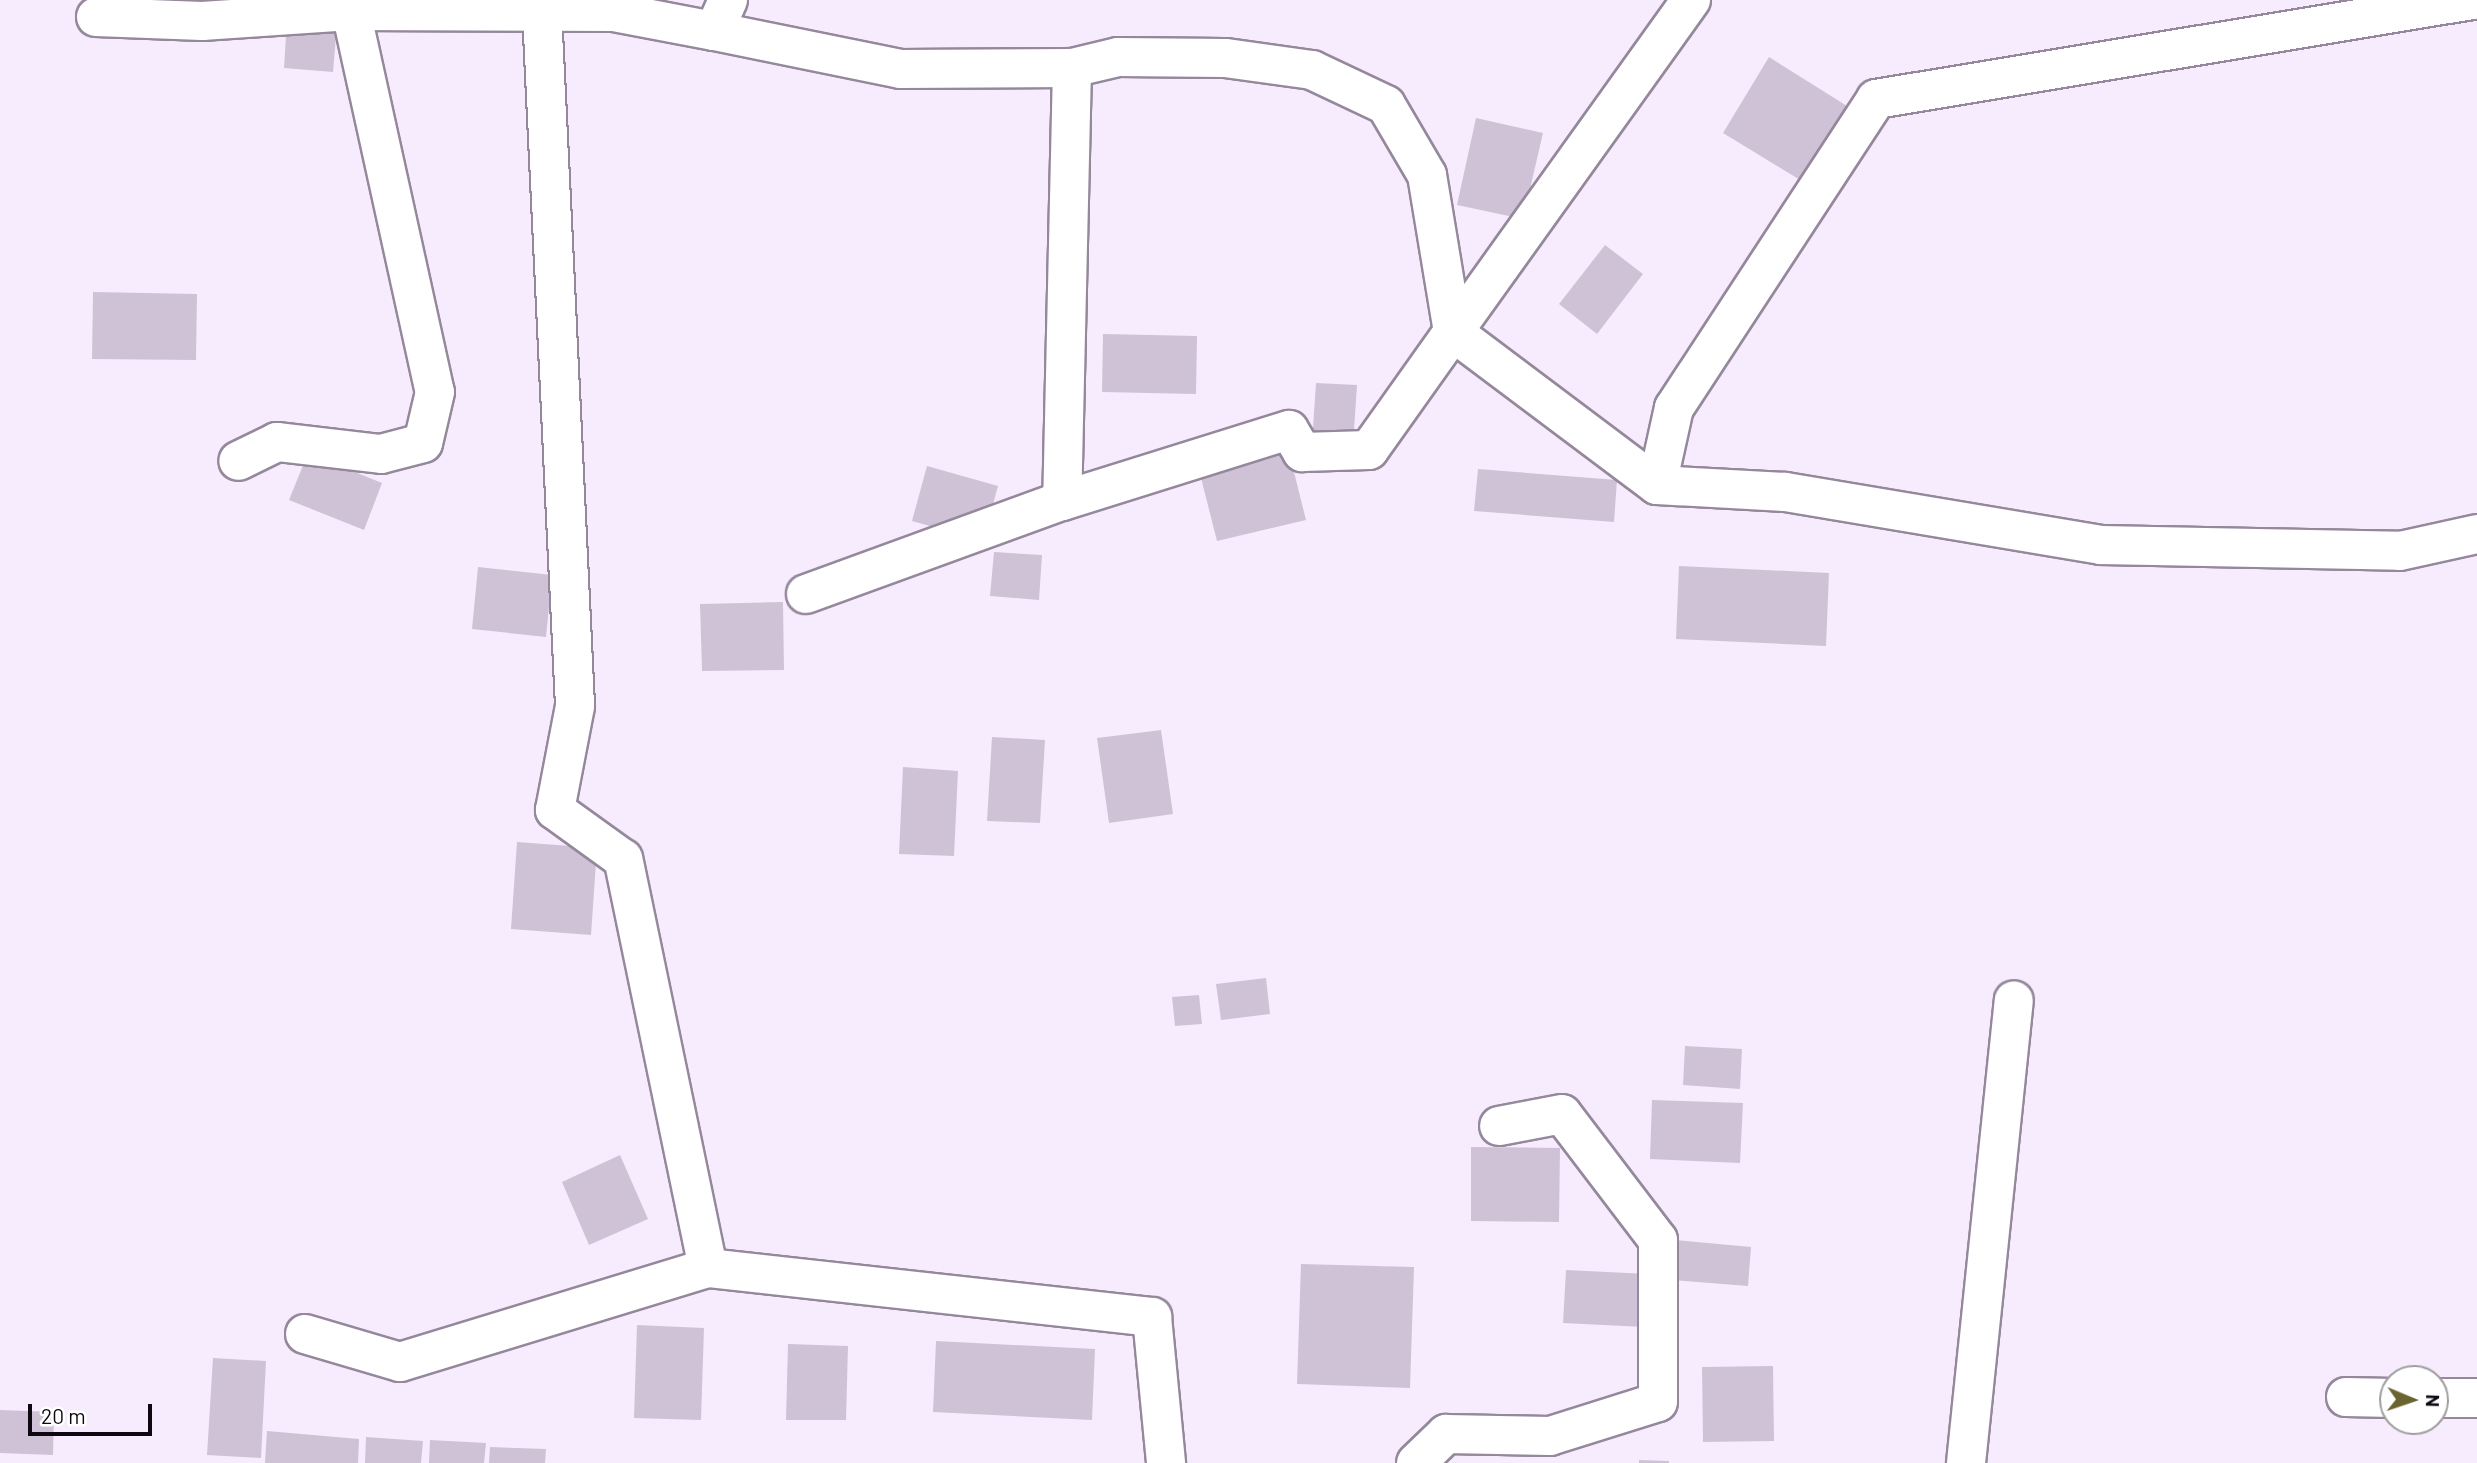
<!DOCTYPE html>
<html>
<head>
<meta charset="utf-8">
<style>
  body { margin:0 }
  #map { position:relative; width:2477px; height:1463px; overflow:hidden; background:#f7ecfd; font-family:Barlow,sans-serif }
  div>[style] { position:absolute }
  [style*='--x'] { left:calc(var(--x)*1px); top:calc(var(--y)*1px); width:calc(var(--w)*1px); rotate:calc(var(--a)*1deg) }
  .building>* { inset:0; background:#cfc2d7 }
  .roads { filter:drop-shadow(2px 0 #95889c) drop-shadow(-2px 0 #95889c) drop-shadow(0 2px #95889c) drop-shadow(0 -2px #95889c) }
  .minor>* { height:38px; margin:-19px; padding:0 19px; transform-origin:19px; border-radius:19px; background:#fff }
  span { translate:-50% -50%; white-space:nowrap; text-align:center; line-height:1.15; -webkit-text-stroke:5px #fff; paint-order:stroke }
  .north { position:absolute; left:2379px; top:1365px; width:70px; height:70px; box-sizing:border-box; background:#fff; border:2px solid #9f9d9f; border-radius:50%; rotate:92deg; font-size:19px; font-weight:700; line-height:28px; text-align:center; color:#0e0910 }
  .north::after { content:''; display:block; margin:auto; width:24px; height:32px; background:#696430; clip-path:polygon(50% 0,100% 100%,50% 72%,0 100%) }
  .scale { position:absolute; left:28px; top:1404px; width:124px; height:32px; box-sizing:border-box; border:4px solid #0e0910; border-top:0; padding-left:9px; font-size:21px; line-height:24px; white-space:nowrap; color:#0e0910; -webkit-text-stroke:5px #fff; paint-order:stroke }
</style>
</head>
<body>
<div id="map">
  <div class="building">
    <div style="clip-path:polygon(287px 20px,337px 24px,333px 72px,284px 68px)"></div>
    <div style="clip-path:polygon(1769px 57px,1855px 111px,1810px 186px,1723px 133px)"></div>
    <div style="clip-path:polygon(1476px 118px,1543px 133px,1523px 219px,1457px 205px)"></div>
    <div style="clip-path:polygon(1605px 245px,1643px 274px,1597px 334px,1559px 304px)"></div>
    <div style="clip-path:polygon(93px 292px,197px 294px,196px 360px,92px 359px)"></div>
    <div style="clip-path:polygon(1103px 334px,1197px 336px,1196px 394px,1102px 392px)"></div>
    <div style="clip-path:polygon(1316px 383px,1357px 385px,1353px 445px,1312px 443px)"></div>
    <div style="clip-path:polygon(1287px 444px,1306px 520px,1217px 541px,1198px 466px)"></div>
    <div style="clip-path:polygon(308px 453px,382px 483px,364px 530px,289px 500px)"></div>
    <div style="clip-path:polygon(927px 466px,998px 486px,983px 541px,912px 521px)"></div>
    <div style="clip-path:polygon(1478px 469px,1617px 480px,1614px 522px,1474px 511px)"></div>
    <div style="clip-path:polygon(994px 552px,1042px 555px,1039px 600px,990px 596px)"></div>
    <div style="clip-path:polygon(1679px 566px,1829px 573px,1826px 646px,1676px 639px)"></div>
    <div style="clip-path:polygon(478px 567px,552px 575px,546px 637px,472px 629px)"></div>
    <div style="clip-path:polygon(783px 602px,784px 670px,702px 671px,700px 604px)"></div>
    <div style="clip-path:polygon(1161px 730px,1173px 814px,1109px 823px,1097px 738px)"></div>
    <div style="clip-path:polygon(992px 737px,1045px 740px,1040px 823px,987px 821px)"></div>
    <div style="clip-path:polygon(903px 767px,958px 771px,954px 856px,899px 854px)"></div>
    <div style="clip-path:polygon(517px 842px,597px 848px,591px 935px,511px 929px)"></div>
    <div style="clip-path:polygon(1266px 978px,1270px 1014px,1221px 1020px,1216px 984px)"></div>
    <div style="clip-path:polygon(1199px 995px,1202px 1024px,1175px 1026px,1172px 997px)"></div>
    <div style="clip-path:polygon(1685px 1046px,1742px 1049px,1740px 1089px,1683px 1085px)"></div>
    <div style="clip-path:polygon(1652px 1100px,1743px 1103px,1740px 1163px,1650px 1159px)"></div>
    <div style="clip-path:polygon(1471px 1147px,1560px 1148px,1559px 1222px,1471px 1221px)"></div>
    <div style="clip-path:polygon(620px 1155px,648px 1219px,589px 1245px,562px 1182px)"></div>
    <div style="clip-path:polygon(1675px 1240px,1751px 1247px,1748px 1286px,1672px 1280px)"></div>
    <div style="clip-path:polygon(1301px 1264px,1414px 1267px,1410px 1388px,1297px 1384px)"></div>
    <div style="clip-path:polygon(1566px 1270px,1648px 1274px,1644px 1327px,1563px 1323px)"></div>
    <div style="clip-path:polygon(637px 1325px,704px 1328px,701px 1420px,634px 1418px)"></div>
    <div style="clip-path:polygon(936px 1341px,1095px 1349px,1092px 1420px,933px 1412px)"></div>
    <div style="clip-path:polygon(788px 1344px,848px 1346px,846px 1420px,786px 1420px)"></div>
    <div style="clip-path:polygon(213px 1358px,266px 1361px,261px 1458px,207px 1455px)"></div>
    <div style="clip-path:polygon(1773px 1366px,1774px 1441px,1703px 1442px,1702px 1367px)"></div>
    <div style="clip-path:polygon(0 1410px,54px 1412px,53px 1455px,0 1453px)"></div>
    <div style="clip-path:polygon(267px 1431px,359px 1439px,358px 1463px,265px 1463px)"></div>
    <div style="clip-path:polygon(366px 1437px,423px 1441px,421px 1463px,365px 1463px)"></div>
    <div style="clip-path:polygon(430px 1440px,486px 1443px,484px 1463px,429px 1463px)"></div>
    <div style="clip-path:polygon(490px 1447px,546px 1449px,545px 1463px,489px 1463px)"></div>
    <div style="clip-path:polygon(1639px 1460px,1669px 1461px,1669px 1463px,1639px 1463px)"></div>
  </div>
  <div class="roads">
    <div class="minor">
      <div style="--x:350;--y:0;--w:11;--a:85"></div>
      <div style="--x:351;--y:11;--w:263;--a:0.2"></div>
      <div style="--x:614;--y:12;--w:102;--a:10.8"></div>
      <div style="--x:728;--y:0;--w:34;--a:114"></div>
      <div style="--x:714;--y:31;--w:190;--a:11.5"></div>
      <div style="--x:900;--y:69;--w:172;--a:-0.3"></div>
      <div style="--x:1072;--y:68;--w:433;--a:91.3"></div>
      <div style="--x:1062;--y:501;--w:238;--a:-17.4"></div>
      <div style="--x:1289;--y:430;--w:26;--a:59"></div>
      <div style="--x:1302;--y:452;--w:67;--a:-1.7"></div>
      <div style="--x:1369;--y:450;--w:145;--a:-54.6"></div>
      <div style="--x:1453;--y:332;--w:159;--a:-99.4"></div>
      <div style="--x:1427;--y:175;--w:81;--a:-120.4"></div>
      <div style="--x:1386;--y:105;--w:82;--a:-154.7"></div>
      <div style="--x:1312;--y:70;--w:88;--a:-172.1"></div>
      <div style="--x:1225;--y:58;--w:107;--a:-179.5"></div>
      <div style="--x:1118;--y:57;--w:47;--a:166.6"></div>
      <div style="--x:1691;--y:0;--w:408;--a:125.6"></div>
      <div style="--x:1453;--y:332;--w:255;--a:36.9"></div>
      <div style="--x:1657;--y:485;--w:79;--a:-77.6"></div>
      <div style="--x:1674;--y:408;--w:369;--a:-56.8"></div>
      <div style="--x:1876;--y:99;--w:604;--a:-9.43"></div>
      <div style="--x:96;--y:17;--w:106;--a:2.2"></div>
      <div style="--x:202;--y:21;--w:149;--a:-3.8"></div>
      <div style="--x:351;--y:11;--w:390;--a:77.6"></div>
      <div style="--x:435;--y:392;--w:52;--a:103.2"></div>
      <div style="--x:423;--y:443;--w:43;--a:165.3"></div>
      <div style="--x:381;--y:454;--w:105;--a:-173.4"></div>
      <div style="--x:277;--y:442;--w:43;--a:154"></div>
      <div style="--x:1657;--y:485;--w:128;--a:3.1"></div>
      <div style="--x:1785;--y:492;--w:320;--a:9.5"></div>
      <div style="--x:2101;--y:545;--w:299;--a:1.1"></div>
      <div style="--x:2400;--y:551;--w:79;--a:-12.4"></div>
      <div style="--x:806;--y:594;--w:272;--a:-20"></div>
      <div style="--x:708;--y:1268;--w:447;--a:6.3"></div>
      <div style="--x:1152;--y:1317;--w:147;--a:84.5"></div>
      <div style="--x:305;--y:1334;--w:99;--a:16.4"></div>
      <div style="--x:400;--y:1362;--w:322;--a:-17"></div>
      <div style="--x:708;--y:1268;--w:418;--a:-101.7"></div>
      <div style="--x:623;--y:859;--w:84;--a:-144.2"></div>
      <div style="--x:555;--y:810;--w:106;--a:-79.1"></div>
      <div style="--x:575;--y:706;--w:695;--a:-92.72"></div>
      <div style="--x:2346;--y:1397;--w:47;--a:1.2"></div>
      <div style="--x:2435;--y:1398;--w:42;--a:0"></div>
      <div style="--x:1416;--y:1463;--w:42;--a:-44"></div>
      <div style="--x:1446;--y:1434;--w:104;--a:1.1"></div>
      <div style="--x:1550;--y:1436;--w:113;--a:-17.5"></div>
      <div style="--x:1658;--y:1402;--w:162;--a:-90"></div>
      <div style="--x:1658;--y:1240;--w:158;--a:-127.3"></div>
      <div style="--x:1562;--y:1114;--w:64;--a:169.2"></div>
      <div style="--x:1966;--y:1463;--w:465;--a:-84.1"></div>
    </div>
  </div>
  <div class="north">N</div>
  <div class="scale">20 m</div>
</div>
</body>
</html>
